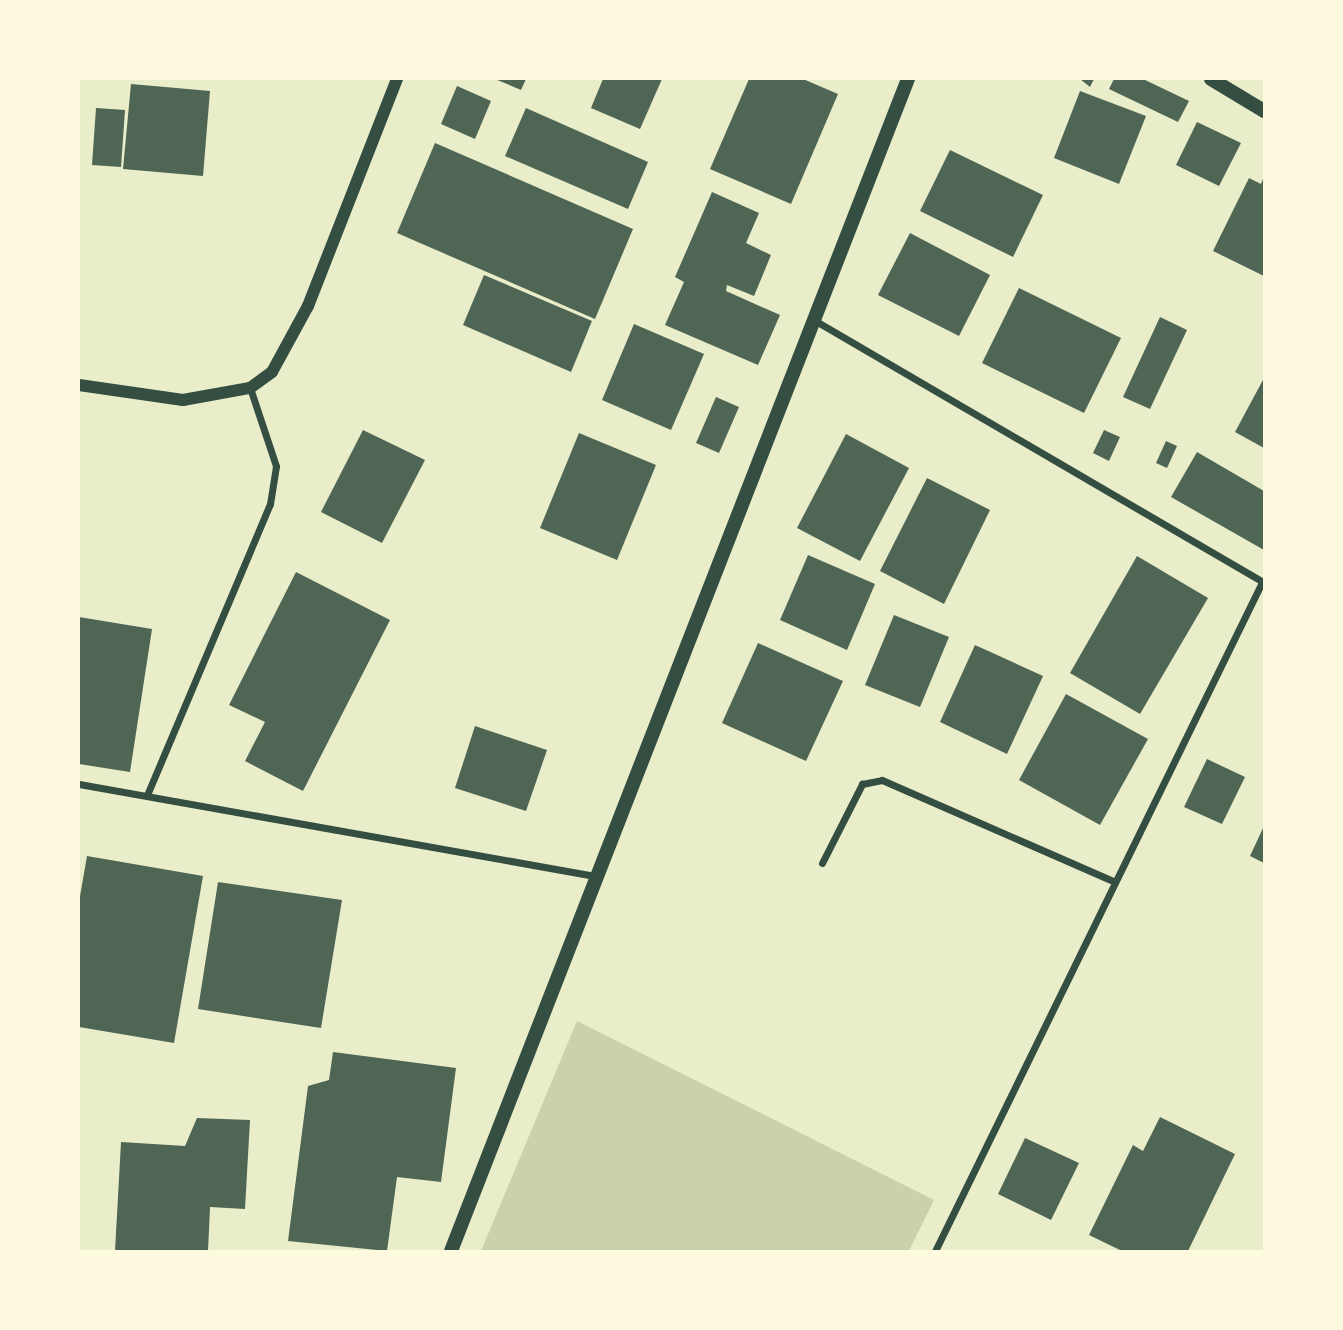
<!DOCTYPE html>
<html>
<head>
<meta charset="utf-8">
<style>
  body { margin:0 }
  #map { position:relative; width:1343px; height:1330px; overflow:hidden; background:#e9edc9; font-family:"Roboto Condensed",sans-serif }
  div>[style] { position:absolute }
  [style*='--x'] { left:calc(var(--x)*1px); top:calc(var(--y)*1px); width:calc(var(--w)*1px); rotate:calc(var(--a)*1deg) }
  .green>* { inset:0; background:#cad2ad }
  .building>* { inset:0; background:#4f6655 }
  .minor>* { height:7px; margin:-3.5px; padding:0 3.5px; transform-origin:3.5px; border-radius:3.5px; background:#344e41 }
  .tertiary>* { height:12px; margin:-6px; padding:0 6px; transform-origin:6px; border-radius:6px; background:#344e41 }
  .secondary>* { height:14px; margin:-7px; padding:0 7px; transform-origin:7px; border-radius:7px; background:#344e41 }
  span { translate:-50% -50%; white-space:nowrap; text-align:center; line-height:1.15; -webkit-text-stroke:6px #fefae0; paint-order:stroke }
  .frame { position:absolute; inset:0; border:80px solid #fefae0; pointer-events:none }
</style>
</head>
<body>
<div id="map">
  <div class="green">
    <div style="clip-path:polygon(577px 1021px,934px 1200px,909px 1251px,481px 1251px)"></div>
  </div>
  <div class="building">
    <div style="clip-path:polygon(495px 79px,526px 79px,521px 90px)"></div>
    <div style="clip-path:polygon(603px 79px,662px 79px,640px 129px,591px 108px)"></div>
    <div style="clip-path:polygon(749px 79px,803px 79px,838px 94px,791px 204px,710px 169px)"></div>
    <div style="clip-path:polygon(1080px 79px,1094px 79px,1090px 87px)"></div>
    <div style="clip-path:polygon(1114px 79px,1143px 79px,1189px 101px,1178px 122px,1109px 89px)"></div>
    <div style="clip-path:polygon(131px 84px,210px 91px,203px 176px,123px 169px)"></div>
    <div style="clip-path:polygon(457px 86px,491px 101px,475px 139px,441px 124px)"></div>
    <div style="clip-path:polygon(1080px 91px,1146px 116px,1119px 184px,1054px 158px)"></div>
    <div style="clip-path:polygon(96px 108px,125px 110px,121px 167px,92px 165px)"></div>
    <div style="clip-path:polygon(526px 108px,648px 162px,628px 209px,505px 156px)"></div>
    <div style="clip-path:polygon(1197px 122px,1241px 143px,1219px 186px,1176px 165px)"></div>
    <div style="clip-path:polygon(435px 143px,633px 229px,595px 319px,397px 233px)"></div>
    <div style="clip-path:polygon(950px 150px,1043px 195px,1013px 257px,920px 211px)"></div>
    <div style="clip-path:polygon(1264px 176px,1264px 276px,1213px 251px,1249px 178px,1261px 184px)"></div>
    <div style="clip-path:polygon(712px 192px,759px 213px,746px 243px,771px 255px,754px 296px,727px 285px,726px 291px,780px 315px,758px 365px,665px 325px,684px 282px,675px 277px)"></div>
    <div style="clip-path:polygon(910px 233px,990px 275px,959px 336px,878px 295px)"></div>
    <div style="clip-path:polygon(484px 275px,592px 321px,571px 372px,463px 325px)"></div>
    <div style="clip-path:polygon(1019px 288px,1121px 338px,1084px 413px,982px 363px)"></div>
    <div style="clip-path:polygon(1160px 317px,1187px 330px,1150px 409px,1123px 397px)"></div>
    <div style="clip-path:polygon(634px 324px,704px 354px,671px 430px,602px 400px)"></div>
    <div style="clip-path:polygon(1264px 378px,1264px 448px,1235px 432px)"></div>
    <div style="clip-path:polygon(716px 397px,739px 407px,719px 453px,696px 443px)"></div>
    <div style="clip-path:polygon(363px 430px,425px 460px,382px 543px,321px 512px)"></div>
    <div style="clip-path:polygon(1104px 430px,1120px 437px,1109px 461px,1093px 453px)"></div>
    <div style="clip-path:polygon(579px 433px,656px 465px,617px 560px,540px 528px)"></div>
    <div style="clip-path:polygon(846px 434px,909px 468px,860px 561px,797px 528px)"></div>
    <div style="clip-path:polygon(1166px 441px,1177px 446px,1167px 468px,1156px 463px)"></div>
    <div style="clip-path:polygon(1197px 452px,1264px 491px,1264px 550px,1171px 497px)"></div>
    <div style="clip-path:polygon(927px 478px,990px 510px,944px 604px,880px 571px)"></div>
    <div style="clip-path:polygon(808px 555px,875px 584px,847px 650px,780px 620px)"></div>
    <div style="clip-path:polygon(1137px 556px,1208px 598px,1140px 714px,1070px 673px)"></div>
    <div style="clip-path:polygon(296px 572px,390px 620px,303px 791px,245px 761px,265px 722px,229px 705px)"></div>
    <div style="clip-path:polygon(894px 615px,949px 637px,920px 707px,865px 685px)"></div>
    <div style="clip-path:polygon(79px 617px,152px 629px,130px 772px,79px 764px)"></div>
    <div style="clip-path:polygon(758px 643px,843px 681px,806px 761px,722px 723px)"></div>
    <div style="clip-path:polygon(975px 645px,1043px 676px,1007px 754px,940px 722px)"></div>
    <div style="clip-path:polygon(1066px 694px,1148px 739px,1100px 825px,1019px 780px)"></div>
    <div style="clip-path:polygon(475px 726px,547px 750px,526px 811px,455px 788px)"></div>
    <div style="clip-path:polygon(1207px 759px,1245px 777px,1222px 824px,1184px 807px)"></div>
    <div style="clip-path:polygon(1264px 826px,1264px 863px,1250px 856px)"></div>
    <div style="clip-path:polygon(87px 856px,203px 876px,174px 1043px,79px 1027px,79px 902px)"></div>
    <div style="clip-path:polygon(218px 882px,342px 900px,321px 1028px,198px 1009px)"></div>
    <div style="clip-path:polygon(333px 1052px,456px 1068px,441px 1182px,397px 1177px,387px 1251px,288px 1241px,308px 1086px,329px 1080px)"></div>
    <div style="clip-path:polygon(1160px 1117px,1235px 1154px,1188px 1251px,1122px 1251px,1089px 1235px,1133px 1145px,1143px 1151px)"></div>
    <div style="clip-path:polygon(197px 1118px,250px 1120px,245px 1209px,210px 1207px,208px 1251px,115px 1251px,121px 1142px,185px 1146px)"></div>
    <div style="clip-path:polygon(1025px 1138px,1079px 1163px,1051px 1220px,998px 1194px)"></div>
  </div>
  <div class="minor">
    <div style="--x:814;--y:320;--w:520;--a:30.26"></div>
    <div style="--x:79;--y:784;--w:524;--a:10.11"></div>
    <div style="--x:147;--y:795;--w:316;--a:-67.1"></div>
    <div style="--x:270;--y:504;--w:38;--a:-81"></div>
    <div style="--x:276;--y:466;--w:82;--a:-108.4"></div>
    <div style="--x:822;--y:863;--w:89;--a:-63.1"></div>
    <div style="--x:862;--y:784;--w:20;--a:-11"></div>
    <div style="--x:882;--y:780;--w:254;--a:23.6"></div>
    <div style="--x:935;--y:1251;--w:745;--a:-63.95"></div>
  </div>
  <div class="tertiary">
    <div style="--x:79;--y:385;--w:105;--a:8.2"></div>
    <div style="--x:183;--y:400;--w:68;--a:-10.2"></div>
    <div style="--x:250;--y:388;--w:27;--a:-36"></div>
    <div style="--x:272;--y:372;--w:75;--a:-61.4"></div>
    <div style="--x:308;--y:306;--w:244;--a:-68.6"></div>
  </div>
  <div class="secondary">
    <div style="--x:1211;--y:79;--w:62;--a:31.1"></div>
    <div style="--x:451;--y:1251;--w:1258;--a:-68.7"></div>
  </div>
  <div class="frame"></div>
</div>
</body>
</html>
